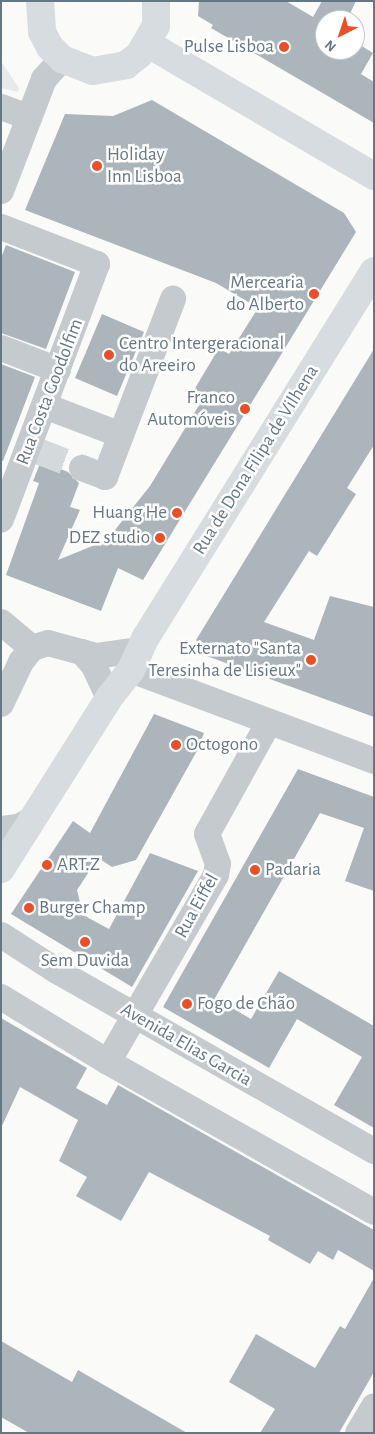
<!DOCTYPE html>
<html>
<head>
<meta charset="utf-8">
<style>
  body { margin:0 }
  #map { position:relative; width:375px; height:1434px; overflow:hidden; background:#fafaf8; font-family:"Alegreya Sans",sans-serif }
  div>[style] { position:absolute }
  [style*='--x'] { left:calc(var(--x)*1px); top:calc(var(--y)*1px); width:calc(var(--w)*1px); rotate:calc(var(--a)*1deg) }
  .built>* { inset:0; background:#e8e9e9 }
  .building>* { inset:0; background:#acb5bb }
  .street-tunnel>* { height:26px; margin-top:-13px; transform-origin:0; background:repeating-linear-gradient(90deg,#d4d9db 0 26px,transparent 0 39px) }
  .street>* { height:26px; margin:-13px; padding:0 13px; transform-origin:13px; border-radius:13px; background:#c5cace }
  .secondary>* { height:28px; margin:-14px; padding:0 14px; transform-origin:14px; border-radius:14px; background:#d6dcdf }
  .dots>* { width:14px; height:14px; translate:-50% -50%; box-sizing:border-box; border:2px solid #fff; border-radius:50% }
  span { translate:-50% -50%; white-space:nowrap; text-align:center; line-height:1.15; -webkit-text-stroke:5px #fff; paint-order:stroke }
  .poi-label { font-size:19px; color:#647784 }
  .right { translate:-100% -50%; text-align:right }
  .left { translate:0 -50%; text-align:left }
  .street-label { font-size:19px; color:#647784 }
  .frame { position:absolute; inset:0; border:2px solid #647784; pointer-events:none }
  .north { position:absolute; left:315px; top:10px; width:50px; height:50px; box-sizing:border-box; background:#fff; border:1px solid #c1c9ce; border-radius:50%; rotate:221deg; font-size:14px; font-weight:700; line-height:20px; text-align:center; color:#647784 }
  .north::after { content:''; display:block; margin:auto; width:18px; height:22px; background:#eb4f27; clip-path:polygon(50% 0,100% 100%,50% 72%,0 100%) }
</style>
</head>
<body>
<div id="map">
  <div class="built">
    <div style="clip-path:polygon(1px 61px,19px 88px,18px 92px,1px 88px)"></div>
  </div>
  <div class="building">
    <div style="clip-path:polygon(199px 1px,286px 1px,313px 17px,322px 1px,356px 1px,347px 20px,325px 20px,325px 50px,355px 50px,355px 42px,373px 53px,361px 74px,374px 82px,374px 123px,211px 28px,213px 25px,198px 16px)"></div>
    <div style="clip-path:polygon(152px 100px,344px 213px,356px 232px,143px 580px,118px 568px,101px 611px,6px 575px,39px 483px,33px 481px,41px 461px,68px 472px,79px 483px,70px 507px,80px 510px,58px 560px,107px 540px,150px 486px,204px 397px,194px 390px,219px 348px,229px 354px,258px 308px,216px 283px,25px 210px,65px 114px,113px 116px)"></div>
    <div style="clip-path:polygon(6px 245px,75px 272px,46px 349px,1px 333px,1px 258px)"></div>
    <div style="clip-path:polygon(102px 314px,144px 332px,117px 396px,75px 378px)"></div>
    <div style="clip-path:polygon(374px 349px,374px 445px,347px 488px,356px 494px,317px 556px,309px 551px,264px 622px,314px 640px,330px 596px,374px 607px,374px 717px,204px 655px,196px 640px)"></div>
    <div style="clip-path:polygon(1px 364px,35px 377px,3px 461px,1px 461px)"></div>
    <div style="clip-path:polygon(154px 714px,204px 733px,198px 749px,136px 860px,112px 867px,98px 858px,77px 890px,83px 915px,109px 929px,150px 853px,198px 871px,132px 987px,11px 914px,73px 821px,90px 833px)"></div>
    <div style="clip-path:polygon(298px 769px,374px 797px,374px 891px,345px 881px,364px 828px,320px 813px,215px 998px,251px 1019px,279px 971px,374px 1026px,374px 1128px,334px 1105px,362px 1057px,297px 1019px,269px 1068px,163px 1007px)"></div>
    <div style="clip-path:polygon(1px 1018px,87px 1068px,76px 1088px,107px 1105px,118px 1085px,374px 1230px,374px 1271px,338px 1250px,333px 1260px,318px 1251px,310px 1264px,268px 1240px,270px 1236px,149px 1172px,121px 1221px,76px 1196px,87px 1177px,59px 1161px,78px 1120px,20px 1087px,1px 1128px)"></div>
    <div style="clip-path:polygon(374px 1278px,374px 1372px,339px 1433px,260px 1433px,275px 1409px,229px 1382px,256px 1334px,315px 1368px,340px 1326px,345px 1329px)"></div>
    <div style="clip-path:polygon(1px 1341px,72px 1382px,78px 1370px,187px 1433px,29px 1433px,1px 1417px)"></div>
  </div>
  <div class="street-tunnel">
    <div style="--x:40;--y:452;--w:45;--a:20.9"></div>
  </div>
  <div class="street">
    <div style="--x:1;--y:107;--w:30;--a:20"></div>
    <div style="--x:1;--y:191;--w:120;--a:-69"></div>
    <div style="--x:44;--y:79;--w:27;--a:-48"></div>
    <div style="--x:1;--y:227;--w:103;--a:21.1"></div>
    <div style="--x:97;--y:264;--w:273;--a:110.6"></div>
    <div style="--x:1;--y:348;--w:61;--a:21.1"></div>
    <div style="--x:45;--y:406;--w:81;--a:20.9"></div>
    <div style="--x:82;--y:468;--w:25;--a:21"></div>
    <div style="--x:105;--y:477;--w:191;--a:-69.1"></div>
    <div style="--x:1;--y:622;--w:40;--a:40"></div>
    <div style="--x:82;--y:652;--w:18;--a:49"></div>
    <div style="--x:94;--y:666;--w:35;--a:65"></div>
    <div style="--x:131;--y:670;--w:259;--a:20.5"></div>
    <div style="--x:1;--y:704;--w:47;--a:-64.5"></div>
    <div style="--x:21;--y:662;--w:18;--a:-52"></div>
    <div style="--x:32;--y:648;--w:17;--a:-17"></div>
    <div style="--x:48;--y:643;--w:50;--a:15.2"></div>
    <div style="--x:96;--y:656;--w:42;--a:-8.1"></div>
    <div style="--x:1;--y:829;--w:17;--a:-7"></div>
    <div style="--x:18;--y:827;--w:13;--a:-27"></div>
    <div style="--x:1;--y:935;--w:67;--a:32.7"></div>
    <div style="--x:57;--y:971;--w:365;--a:29.6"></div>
    <div style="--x:1;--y:997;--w:125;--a:31.3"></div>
    <div style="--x:108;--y:1062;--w:305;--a:29.4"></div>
    <div style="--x:108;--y:1062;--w:216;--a:-60"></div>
    <div style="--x:216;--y:875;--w:11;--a:-80"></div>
    <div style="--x:218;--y:864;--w:32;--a:-110"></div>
    <div style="--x:207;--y:834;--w:128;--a:-61"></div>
    <div style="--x:358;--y:1433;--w:31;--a:-59"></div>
  </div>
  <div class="secondary">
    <div style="--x:40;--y:1;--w:31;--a:86"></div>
    <div style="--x:42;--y:32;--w:17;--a:62"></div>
    <div style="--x:50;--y:47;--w:17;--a:45"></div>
    <div style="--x:62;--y:59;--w:33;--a:21"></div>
    <div style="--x:93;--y:71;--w:34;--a:-10"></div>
    <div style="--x:126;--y:65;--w:16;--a:-38"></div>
    <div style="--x:139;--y:55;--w:34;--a:-60"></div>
    <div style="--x:156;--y:26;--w:25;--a:-90"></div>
    <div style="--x:148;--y:44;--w:262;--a:30.3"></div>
    <div style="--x:1;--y:869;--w:202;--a:-57.7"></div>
    <div style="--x:109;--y:698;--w:36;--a:-52"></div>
    <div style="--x:131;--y:670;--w:36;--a:-66"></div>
    <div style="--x:146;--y:637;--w:431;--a:-58.1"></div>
  </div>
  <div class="dots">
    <div style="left:284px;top:47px;background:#eb4f27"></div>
    <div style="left:97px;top:166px;background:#eb4f27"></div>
    <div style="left:314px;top:294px;background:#eb4f27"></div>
    <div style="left:109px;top:355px;background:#eb4f27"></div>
    <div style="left:245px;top:409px;background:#eb4f27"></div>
    <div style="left:177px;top:513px;background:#eb4f27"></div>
    <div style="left:160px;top:538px;background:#eb4f27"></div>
    <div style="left:311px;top:660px;background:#eb4f27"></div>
    <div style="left:176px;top:745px;background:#eb4f27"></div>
    <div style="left:47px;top:865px;background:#eb4f27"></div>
    <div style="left:255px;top:870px;background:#eb4f27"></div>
    <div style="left:29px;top:908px;background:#eb4f27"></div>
    <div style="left:85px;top:942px;background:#eb4f27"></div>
    <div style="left:187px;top:1004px;background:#eb4f27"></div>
  </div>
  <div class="poi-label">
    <span class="right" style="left:274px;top:47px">Pulse Lisboa</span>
    <span class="left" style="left:107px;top:166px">Holiday<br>Inn Lisboa</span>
    <span class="right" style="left:304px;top:294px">Mercearia<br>do Alberto</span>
    <span class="left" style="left:119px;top:355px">Centro Intergeracional<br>do Areeiro</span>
    <span class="right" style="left:235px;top:409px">Franco<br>Automóveis</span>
    <span class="right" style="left:167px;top:513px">Huang He</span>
    <span class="right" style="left:150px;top:538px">DEZ studio</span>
    <span class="right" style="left:301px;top:660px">Externato "Santa<br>Teresinha de Lisieux"</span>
    <span class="left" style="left:186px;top:745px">Octogono</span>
    <span class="left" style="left:57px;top:865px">ART.Z</span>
    <span class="left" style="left:265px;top:870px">Padaria</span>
    <span class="left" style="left:39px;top:908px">Burger Champ</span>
    <span style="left:85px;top:961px">Sem Duvida</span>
    <span class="left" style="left:197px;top:1004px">Fogo de Chão</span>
  </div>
  <div class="street-label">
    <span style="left:50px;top:392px;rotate:-69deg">Rua Costa Goodolfim</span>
    <span style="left:256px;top:460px;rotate:-58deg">Rua de Dona Filipa de Vilhena</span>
    <span style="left:197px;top:906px;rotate:-61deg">Rua Eiffel</span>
    <span style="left:186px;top:1045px;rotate:30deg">Avenida Elias Garcia</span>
  </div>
  <div class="frame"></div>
  <div class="north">N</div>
</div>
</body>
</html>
